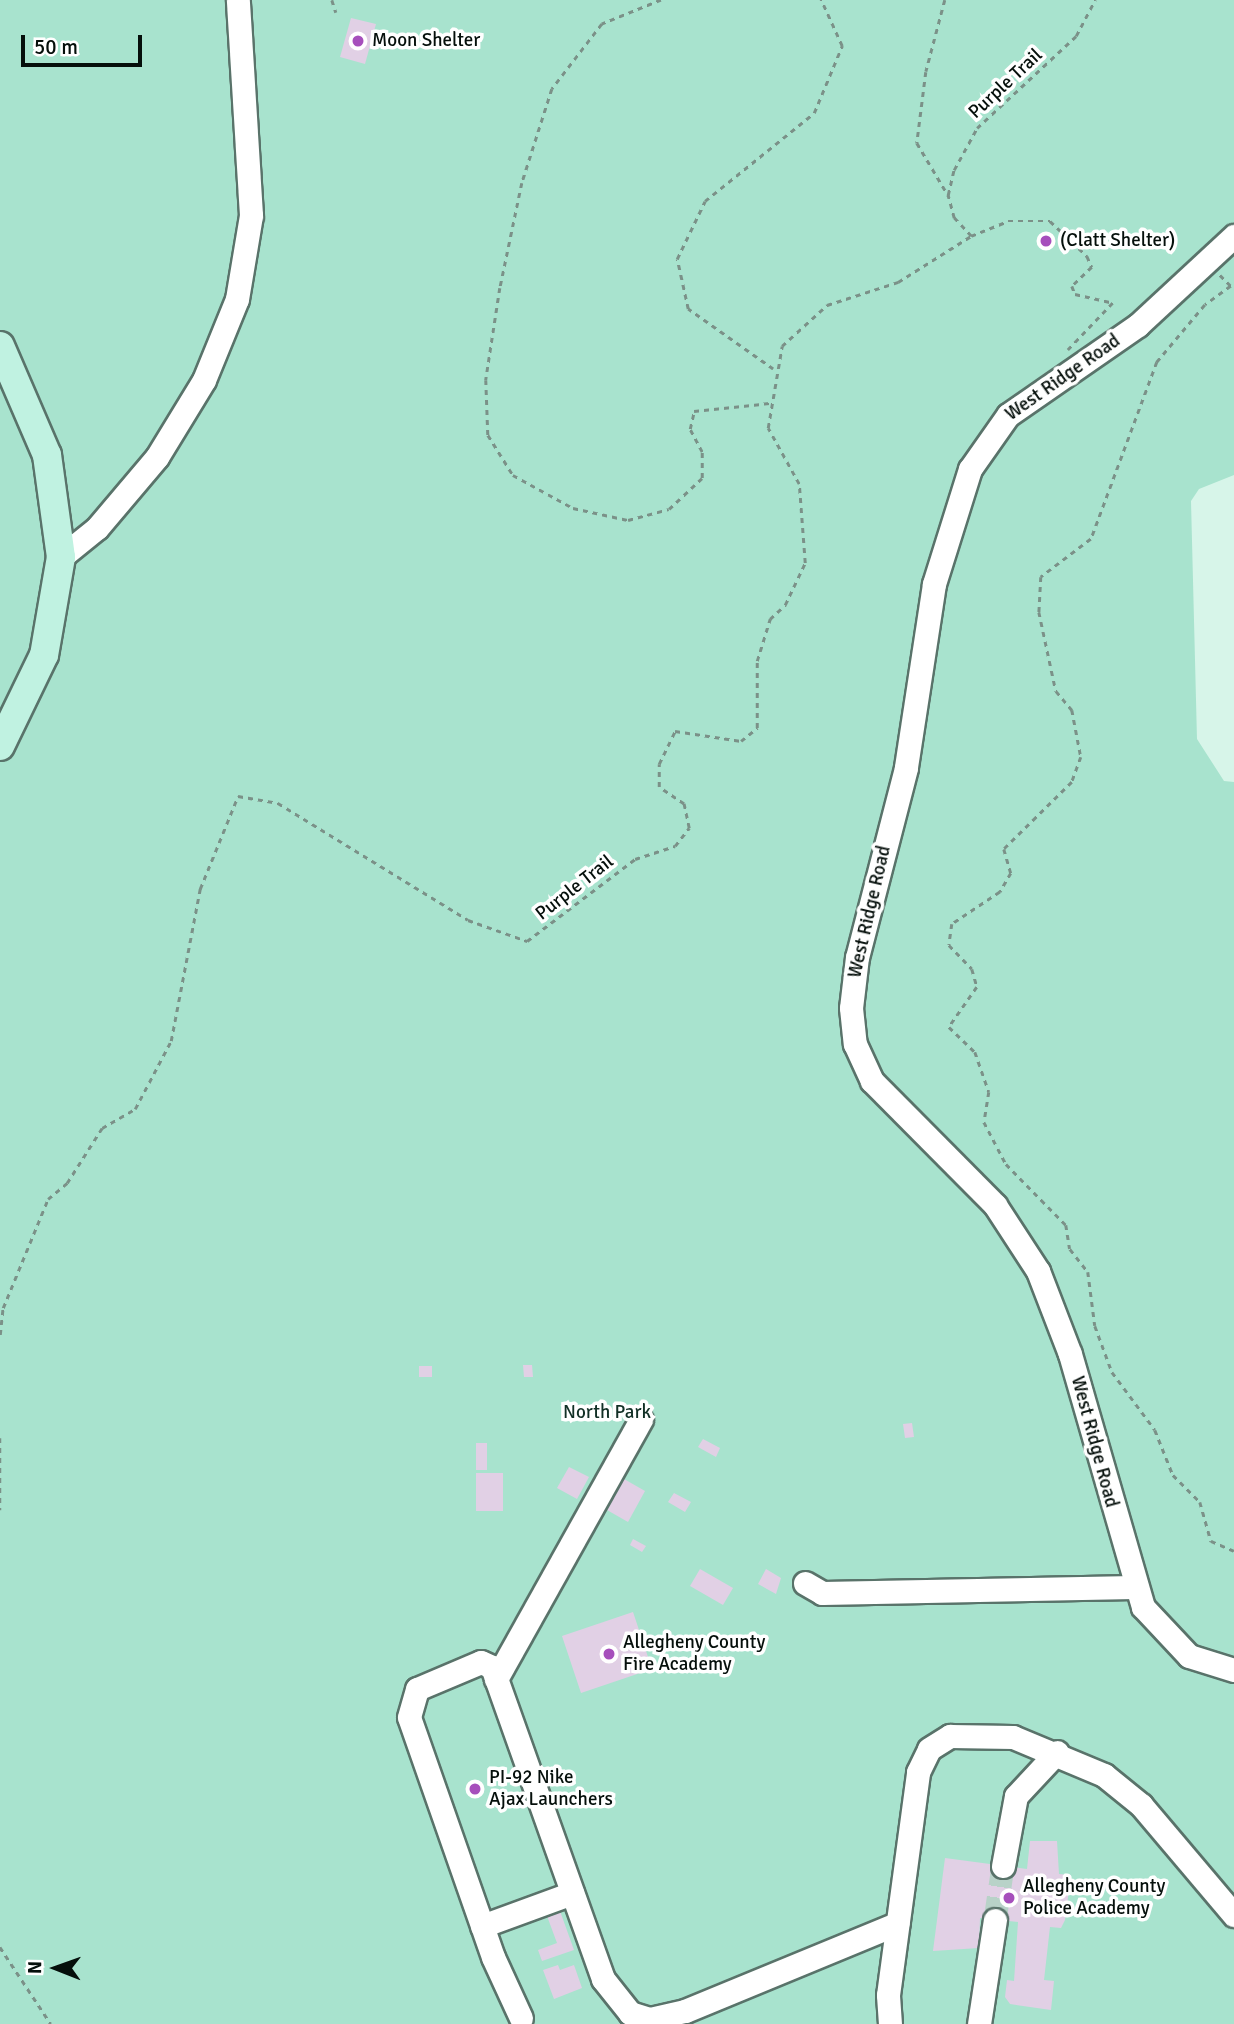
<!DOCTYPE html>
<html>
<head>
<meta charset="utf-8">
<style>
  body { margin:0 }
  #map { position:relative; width:1234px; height:2024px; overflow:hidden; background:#d7f5e9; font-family:Signika,sans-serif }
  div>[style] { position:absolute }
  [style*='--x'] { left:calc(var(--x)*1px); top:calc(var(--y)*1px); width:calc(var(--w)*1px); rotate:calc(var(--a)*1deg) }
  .green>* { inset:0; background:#a8e3ce }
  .building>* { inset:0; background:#e1d0e5 }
  .minor-tunnel>* { height:23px; margin-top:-11.5px; transform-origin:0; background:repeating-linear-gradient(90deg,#b8d2c8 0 23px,transparent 0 34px) }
  .path>* { height:2.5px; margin-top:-1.25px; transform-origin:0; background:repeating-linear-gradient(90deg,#7b9188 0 5px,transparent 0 10px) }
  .roads { filter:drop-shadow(2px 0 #59736a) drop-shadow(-2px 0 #59736a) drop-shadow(0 2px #59736a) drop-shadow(0 -2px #59736a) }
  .minor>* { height:23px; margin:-11.5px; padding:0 11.5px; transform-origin:11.5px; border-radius:11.5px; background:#fff }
  .major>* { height:28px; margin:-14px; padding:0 14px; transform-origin:14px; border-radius:14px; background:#c0f2e1 }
  .dots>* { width:19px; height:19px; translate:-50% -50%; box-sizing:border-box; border:4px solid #fff; border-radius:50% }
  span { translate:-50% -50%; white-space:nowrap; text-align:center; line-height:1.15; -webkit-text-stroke:7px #fff; paint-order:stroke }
  .poi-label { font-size:19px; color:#050f0b }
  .left { translate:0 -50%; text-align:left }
  .street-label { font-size:19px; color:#050f0b }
  .park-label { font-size:19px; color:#123026 }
  .north { position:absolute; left:21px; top:1933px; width:70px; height:70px; -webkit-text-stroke:5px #fff; paint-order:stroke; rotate:271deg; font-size:19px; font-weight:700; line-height:28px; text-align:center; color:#050f0b }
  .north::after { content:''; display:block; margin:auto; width:24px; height:32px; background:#050f0b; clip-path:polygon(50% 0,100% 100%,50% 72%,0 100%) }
  .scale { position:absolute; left:21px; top:35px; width:121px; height:32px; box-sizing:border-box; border:4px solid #050f0b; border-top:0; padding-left:9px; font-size:21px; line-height:24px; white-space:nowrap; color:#050f0b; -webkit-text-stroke:5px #fff; paint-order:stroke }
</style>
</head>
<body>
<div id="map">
  <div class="green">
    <div style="clip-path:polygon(0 0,1234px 0,1234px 475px,1199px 489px,1191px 501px,1197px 739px,1224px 781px,1234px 782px,1234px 2024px,0 2024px)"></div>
  </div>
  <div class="building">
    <div style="clip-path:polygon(351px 18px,376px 24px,365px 64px,340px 57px)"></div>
    <div style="clip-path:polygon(523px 1365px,532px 1365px,533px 1377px,524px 1377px)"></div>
    <div style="clip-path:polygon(419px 1366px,432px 1366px,432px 1377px,419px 1377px)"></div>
    <div style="clip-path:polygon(912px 1423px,914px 1437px,905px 1438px,903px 1424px)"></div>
    <div style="clip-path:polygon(703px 1439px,720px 1448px,716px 1457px,698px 1447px)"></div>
    <div style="clip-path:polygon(476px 1443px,487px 1443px,487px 1470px,476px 1470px)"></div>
    <div style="clip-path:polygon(569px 1467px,589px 1477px,577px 1499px,557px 1488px)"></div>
    <div style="clip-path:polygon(476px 1473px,503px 1473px,503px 1511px,476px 1511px)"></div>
    <div style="clip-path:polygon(624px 1479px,645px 1491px,628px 1522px,607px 1510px)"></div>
    <div style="clip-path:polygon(674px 1493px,691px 1502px,685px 1512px,668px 1502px)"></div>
    <div style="clip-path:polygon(633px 1539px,646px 1546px,642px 1552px,630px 1545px)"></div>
    <div style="clip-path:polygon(700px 1569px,733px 1588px,723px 1605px,690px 1586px)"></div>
    <div style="clip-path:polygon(766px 1569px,781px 1578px,776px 1594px,758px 1584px)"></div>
    <div style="clip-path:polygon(633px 1612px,652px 1669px,581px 1693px,562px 1636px)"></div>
    <div style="clip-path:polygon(1030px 1841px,1057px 1841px,1059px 1874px,1071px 1875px,1065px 1920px,1061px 1928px,1050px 1927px,1044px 1980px,1054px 1981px,1051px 2010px,1010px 2004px,1005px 1997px,1007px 1980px,1014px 1981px,1018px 1922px,980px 1918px,979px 1948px,933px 1951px,945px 1858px,1027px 1869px)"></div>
    <div style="clip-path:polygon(560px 1911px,574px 1950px,542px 1961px,538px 1950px,557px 1943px,547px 1916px)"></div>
    <div style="clip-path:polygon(558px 1965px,560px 1970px,574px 1965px,582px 1988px,554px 1999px,543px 1970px)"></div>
  </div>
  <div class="minor-tunnel">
    <div style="--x:995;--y:1920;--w:55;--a:-81.6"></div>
  </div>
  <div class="path">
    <div style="--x:332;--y:0;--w:13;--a:72"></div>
    <div style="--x:661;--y:0;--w:64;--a:157.9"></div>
    <div style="--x:602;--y:24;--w:82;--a:127.6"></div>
    <div style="--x:552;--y:89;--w:99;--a:107.7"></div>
    <div style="--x:522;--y:183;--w:107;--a:101.8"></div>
    <div style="--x:500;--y:288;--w:93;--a:98.7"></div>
    <div style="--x:486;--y:380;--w:55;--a:87.9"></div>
    <div style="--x:488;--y:435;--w:47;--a:58"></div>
    <div style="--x:513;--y:475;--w:68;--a:28.8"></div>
    <div style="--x:573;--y:508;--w:56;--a:12.3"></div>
    <div style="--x:628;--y:520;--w:42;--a:-15"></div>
    <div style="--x:669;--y:509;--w:45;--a:-43.2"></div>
    <div style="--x:702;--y:478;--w:26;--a:-90"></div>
    <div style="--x:702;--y:452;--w:26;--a:-118"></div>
    <div style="--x:690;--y:429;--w:18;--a:-77"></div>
    <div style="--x:694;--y:411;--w:76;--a:-6"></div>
    <div style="--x:945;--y:0;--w:74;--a:104.8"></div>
    <div style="--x:926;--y:72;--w:72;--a:97.2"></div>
    <div style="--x:917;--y:143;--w:61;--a:59.2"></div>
    <div style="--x:971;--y:236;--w:40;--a:-22"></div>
    <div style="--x:1008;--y:221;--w:42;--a:0"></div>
    <div style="--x:1050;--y:221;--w:51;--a:43.4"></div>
    <div style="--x:1087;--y:256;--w:12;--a:66"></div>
    <div style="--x:1092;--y:267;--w:28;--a:136"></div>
    <div style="--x:1072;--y:286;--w:9;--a:69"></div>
    <div style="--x:1075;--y:294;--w:39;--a:13"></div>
    <div style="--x:1113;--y:303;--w:65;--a:133.8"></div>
    <div style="--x:1220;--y:275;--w:16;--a:45"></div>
    <div style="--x:1231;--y:286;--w:32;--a:144"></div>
    <div style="--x:1205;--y:305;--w:75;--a:130.1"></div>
    <div style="--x:1157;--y:362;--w:189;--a:110.4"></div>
    <div style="--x:1091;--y:539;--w:63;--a:142.8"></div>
    <div style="--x:1041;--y:577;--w:35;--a:93"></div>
    <div style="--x:1039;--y:612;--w:81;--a:77.9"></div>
    <div style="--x:1056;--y:691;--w:25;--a:50"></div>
    <div style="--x:1072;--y:710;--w:48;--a:79.2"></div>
    <div style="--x:1081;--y:757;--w:27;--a:110"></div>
    <div style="--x:1072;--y:782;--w:95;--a:135.4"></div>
    <div style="--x:1004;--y:849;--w:25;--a:74"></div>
    <div style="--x:1011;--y:873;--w:22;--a:120"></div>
    <div style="--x:1000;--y:892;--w:58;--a:146.3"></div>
    <div style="--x:952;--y:924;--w:21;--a:98"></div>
    <div style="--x:949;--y:945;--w:33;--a:46"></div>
    <div style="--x:972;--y:969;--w:19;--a:74"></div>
    <div style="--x:977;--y:987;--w:49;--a:125"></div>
    <div style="--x:949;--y:1027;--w:36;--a:44"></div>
    <div style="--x:975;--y:1052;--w:42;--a:70.7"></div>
    <div style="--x:989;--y:1092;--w:30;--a:99"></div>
    <div style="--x:984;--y:1122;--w:47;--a:62.4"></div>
    <div style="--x:1006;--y:1164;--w:86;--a:45.5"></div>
    <div style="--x:1066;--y:1225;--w:24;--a:81"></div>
    <div style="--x:1070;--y:1249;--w:29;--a:52"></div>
    <div style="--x:1088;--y:1272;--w:54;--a:82.6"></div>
    <div style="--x:1095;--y:1326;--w:49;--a:69.7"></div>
    <div style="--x:1112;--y:1372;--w:72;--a:53.4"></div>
    <div style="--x:1155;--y:1430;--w:48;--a:68.2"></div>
    <div style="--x:1173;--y:1475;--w:38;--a:45"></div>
    <div style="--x:1200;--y:1502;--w:41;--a:74.2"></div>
    <div style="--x:1211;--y:1541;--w:25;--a:23"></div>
    <div style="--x:773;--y:369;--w:104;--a:-144.8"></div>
    <div style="--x:688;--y:309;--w:51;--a:-102.4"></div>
    <div style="--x:677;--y:259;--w:64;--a:-64.2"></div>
    <div style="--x:705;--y:201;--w:140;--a:-38.9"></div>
    <div style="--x:814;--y:113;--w:73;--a:-67.3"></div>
    <div style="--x:842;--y:46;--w:51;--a:-114.5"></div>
    <div style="--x:0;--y:1335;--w:27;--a:-84"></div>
    <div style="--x:3;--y:1308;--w:118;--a:-67.6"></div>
    <div style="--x:48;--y:1199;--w:25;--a:-40"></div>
    <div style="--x:67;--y:1183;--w:65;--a:-57.5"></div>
    <div style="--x:102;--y:1128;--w:38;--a:-30"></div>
    <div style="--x:135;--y:1109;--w:77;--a:-62.1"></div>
    <div style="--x:171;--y:1041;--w:155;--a:-79.2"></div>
    <div style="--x:200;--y:889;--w:100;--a:-67.8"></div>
    <div style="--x:238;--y:796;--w:41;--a:9.9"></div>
    <div style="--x:278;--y:803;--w:223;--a:31.6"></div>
    <div style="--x:468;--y:920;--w:63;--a:19.6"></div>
    <div style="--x:527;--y:941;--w:136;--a:-37.2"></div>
    <div style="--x:635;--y:859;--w:42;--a:-18"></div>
    <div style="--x:675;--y:846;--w:23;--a:-52"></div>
    <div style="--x:689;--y:828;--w:25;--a:-102"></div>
    <div style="--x:684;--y:804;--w:30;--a:-146"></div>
    <div style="--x:659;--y:787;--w:23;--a:-90"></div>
    <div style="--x:659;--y:764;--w:37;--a:-64"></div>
    <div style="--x:675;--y:731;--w:67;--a:8.6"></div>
    <div style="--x:741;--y:741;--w:21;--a:-39"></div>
    <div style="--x:757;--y:728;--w:67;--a:-90"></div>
    <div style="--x:757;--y:661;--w:44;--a:-72.8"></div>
    <div style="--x:770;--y:619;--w:21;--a:-43"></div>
    <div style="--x:785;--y:605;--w:47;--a:-64.5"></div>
    <div style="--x:805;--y:563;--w:79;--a:-94.3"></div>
    <div style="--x:799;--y:484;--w:64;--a:-119"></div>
    <div style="--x:768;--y:428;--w:83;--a:-80.3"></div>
    <div style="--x:782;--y:346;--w:61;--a:-42.3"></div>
    <div style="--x:827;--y:305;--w:75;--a:-17.9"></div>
    <div style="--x:898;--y:282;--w:86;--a:-32.2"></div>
    <div style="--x:971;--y:236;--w:25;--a:-133"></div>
    <div style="--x:954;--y:218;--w:24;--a:-105"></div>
    <div style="--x:948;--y:195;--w:26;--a:-77"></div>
    <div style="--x:954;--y:170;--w:48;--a:-61.3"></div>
    <div style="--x:977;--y:128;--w:135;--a:-42.9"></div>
    <div style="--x:1076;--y:36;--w:41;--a:-62.2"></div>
    <div style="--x:0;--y:1438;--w:72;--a:90"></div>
    <div style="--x:0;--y:1947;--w:92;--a:56.5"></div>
  </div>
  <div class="roads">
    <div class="minor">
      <div style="--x:1234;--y:236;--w:131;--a:137.2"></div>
      <div style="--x:1138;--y:325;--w:158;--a:145.3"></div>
      <div style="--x:1008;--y:415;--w:66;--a:125.1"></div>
      <div style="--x:970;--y:469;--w:121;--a:107.4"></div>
      <div style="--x:934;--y:584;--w:186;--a:98.7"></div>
      <div style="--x:906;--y:768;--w:195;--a:104.5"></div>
      <div style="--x:857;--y:957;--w:51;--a:96.7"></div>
      <div style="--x:851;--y:1008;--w:36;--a:84"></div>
      <div style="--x:855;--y:1044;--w:41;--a:65.3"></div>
      <div style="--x:872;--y:1081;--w:175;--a:45.2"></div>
      <div style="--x:995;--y:1205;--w:79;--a:56.9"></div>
      <div style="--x:1038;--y:1271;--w:89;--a:68.9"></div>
      <div style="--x:1070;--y:1354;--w:263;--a:73.9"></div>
      <div style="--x:1143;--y:1607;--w:67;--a:46.8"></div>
      <div style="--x:1189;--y:1656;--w:47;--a:17.3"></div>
      <div style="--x:61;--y:557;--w:46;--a:-38.9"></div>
      <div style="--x:97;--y:528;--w:93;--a:-49.8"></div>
      <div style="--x:157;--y:457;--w:90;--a:-58.6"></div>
      <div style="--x:204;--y:380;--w:87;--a:-67.8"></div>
      <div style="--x:237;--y:299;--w:85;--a:-80.5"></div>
      <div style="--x:251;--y:215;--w:215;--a:-93.5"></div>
      <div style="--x:805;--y:1583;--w:20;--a:30"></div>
      <div style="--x:822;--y:1593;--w:312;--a:-1.1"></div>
      <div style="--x:496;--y:1679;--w:297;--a:-60.8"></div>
      <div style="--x:1003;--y:1866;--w:71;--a:-79.5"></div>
      <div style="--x:1016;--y:1796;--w:60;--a:-47"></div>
      <div style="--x:482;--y:1926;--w:96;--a:-20.1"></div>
      <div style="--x:521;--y:2018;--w:67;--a:-114.7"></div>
      <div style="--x:493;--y:1957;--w:254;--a:-109.3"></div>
      <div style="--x:409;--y:1717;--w:29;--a:-74"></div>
      <div style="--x:417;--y:1689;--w:69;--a:-22.9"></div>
      <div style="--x:481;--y:1662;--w:12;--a:24"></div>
      <div style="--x:492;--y:1667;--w:331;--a:70.4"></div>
      <div style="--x:603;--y:1979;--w:43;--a:51.5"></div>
      <div style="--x:630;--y:2013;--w:21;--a:17"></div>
      <div style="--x:650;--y:2019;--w:36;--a:-13"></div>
      <div style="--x:685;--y:2011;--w:230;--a:-22.4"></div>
      <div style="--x:890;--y:2024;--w:29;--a:-94"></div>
      <div style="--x:888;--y:1995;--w:225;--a:-82.3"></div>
      <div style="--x:918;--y:1772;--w:25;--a:-64"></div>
      <div style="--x:929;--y:1749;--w:25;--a:-32"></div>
      <div style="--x:950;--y:1736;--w:63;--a:0.9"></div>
      <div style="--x:1013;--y:1737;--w:99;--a:22.7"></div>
      <div style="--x:1104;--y:1775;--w:48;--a:39"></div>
      <div style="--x:1141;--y:1805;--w:144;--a:49.8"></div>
      <div style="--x:979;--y:2024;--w:105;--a:-81.3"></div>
    </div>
    <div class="major">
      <div style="--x:0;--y:346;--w:119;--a:66.7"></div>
      <div style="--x:47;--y:455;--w:103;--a:82.2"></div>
      <div style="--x:61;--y:557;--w:99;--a:99.8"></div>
      <div style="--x:44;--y:655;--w:101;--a:115.8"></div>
    </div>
  </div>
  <div class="dots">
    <div style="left:358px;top:41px;background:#a64fbc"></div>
    <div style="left:1046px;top:241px;background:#a64fbc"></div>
    <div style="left:609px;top:1654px;background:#a64fbc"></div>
    <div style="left:475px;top:1789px;background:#a64fbc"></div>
    <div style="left:1009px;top:1898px;background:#a64fbc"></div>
  </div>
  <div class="poi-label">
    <span class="left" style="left:372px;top:41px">Moon Shelter</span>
    <span class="left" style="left:1060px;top:241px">(Clatt Shelter)</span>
    <span class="left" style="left:623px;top:1654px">Allegheny County<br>Fire Academy</span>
    <span class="left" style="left:489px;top:1789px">PI-92 Nike<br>Ajax Launchers</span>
    <span class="left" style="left:1023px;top:1898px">Allegheny County<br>Police Academy</span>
  </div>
  <div class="street-label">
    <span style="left:1006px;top:84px;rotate:-43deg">Purple Trail</span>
    <span style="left:1063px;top:378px;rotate:-35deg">West Ridge Road</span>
    <span style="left:575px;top:888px;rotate:-38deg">Purple Trail</span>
    <span style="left:870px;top:912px;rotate:-77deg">West Ridge Road</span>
    <span style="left:1094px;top:1442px;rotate:75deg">West Ridge Road</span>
  </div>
  <div class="park-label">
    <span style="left:607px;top:1413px">North Park</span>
  </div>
  <div class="north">N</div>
  <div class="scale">50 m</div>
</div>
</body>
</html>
